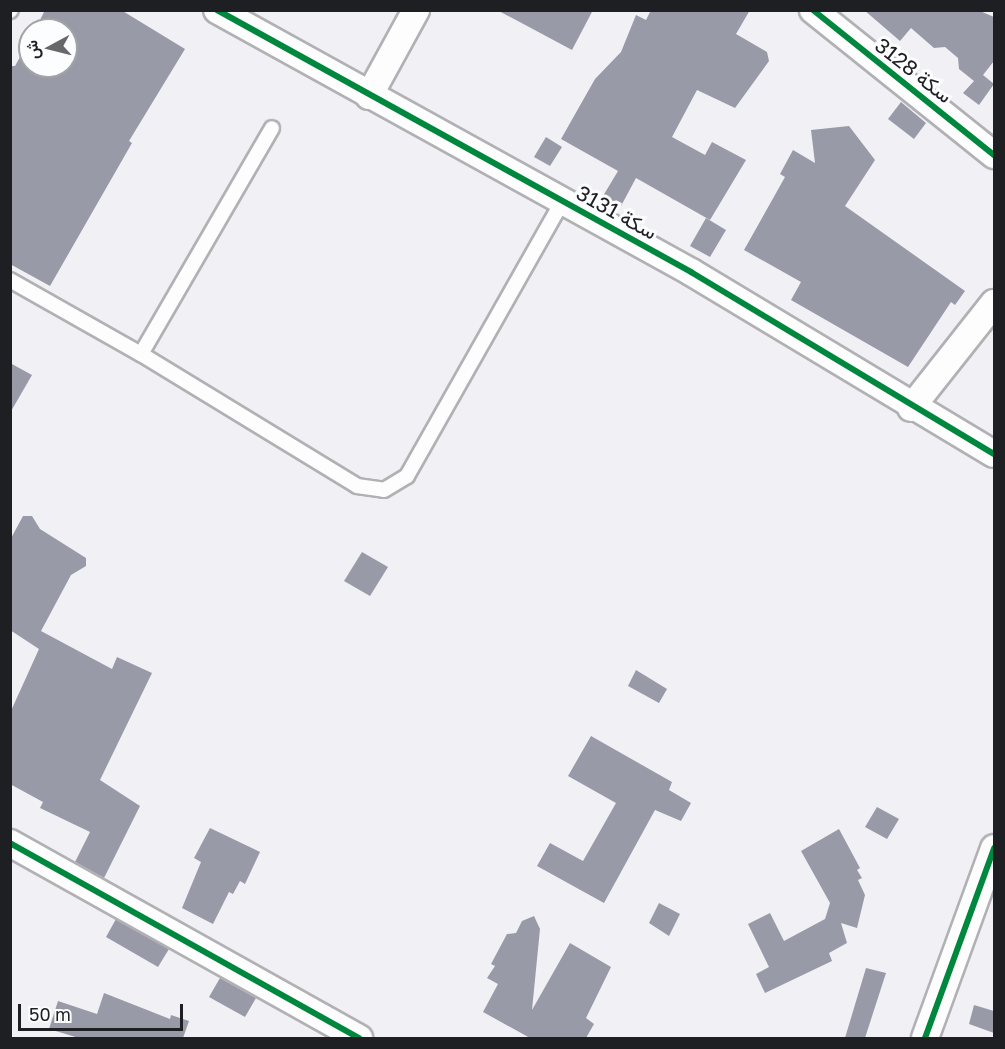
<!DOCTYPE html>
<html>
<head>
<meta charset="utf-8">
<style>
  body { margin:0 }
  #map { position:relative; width:1005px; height:1049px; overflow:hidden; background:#f0f0f5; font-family:"Golos Text",Vazirmatn,sans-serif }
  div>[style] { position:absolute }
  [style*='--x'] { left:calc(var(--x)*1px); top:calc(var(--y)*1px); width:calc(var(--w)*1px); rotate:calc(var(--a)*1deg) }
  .building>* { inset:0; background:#989aa8 }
  .roads { filter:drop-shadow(2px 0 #b1b1b5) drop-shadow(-2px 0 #b1b1b5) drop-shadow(0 2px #b1b1b5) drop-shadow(0 -2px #b1b1b5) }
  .lane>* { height:14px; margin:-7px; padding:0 7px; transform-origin:7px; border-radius:7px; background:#fdfdfe }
  .street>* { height:26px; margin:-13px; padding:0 13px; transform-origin:13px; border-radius:13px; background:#fdfdfe }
  .cycleway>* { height:6px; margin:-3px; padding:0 3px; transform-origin:3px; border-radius:3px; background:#00873e }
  span { translate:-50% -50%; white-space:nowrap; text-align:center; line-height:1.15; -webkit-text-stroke:6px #fcfdfe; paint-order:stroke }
  .street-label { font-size:21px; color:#1e1f22 }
  .frame { position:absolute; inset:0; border:12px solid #1e1f22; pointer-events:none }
  .north { position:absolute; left:18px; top:18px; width:60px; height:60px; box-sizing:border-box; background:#fcfdfe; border:2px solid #a3a4a6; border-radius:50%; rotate:263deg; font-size:16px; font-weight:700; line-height:24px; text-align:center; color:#1e1f22 }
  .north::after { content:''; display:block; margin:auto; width:21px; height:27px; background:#68686c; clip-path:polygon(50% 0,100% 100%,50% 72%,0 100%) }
  .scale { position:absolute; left:18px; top:1004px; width:165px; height:27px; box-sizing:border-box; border:3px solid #1e1f22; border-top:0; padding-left:8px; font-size:18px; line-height:21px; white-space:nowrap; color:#1e1f22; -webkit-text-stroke:4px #fcfdfe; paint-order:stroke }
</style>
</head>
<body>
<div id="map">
  <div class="building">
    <div style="clip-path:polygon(45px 10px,121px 10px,185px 49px,129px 141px,132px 143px,50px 286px,10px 264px,10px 66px,15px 66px,30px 39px,30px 66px,66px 66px,66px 30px,35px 30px)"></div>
    <div style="clip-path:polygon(497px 10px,593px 10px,572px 50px)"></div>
    <div style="clip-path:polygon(651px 10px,750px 10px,736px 34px,767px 52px,769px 61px,735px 108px,697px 90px,672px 137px,705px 155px,712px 142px,746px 160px,710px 220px,636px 178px,621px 206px,603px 196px,618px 171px,561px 139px,595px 79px,621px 52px,636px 15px,646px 20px)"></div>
    <div style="clip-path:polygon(864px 10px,980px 11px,994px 17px,994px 61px,983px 75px,994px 84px,979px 105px,963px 93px,974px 81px,959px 69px,958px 58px,945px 47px,934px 48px,911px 28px,900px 41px)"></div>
    <div style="clip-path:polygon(901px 102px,926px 123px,914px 139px,888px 119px)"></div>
    <div style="clip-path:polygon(849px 126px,875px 160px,845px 206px,965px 291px,955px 305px,951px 302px,908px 367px,791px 300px,801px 282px,744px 250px,785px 177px,780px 174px,793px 150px,815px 163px,811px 130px)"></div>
    <div style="clip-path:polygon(546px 137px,562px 147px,550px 166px,534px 157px)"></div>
    <div style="clip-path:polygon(706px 218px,726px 230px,710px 257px,690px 246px)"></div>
    <div style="clip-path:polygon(10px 363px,32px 375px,10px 413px)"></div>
    <div style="clip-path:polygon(23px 516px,32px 516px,40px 529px,86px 558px,86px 566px,71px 575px,41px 631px,112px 669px,117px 657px,152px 673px,100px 780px,140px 806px,104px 878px,75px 862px,90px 832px,40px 808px,43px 802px,10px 784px,10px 713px,39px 649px,10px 630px,10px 540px)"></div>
    <div style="clip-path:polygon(362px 552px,388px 567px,370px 596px,344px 581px)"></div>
    <div style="clip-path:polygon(636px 670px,667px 689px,659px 703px,628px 686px)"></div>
    <div style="clip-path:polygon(591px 736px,672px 782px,669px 790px,691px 803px,681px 821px,655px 810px,604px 903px,537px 866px,550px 843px,583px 861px,616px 803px,568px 776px)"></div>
    <div style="clip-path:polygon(877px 807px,899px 819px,887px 839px,865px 827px)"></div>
    <div style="clip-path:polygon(210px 828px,260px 852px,245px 884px,240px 881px,233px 894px,229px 892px,213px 924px,182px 908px,201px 862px,194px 858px)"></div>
    <div style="clip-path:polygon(839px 829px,860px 868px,857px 870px,862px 878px,858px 880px,865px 895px,857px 928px,841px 923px,847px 943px,829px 953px,832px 961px,765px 993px,756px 974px,769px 967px,748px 924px,770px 913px,784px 941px,825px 919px,830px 903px,801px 851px)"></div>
    <div style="clip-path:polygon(659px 903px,680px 914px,669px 936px,649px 923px)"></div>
    <div style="clip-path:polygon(534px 916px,540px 929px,532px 1010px,570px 943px,611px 967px,586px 1018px,594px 1024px,586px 1038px,530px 1038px,483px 1012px,498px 984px,487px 978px,495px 966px,491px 964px,507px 934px,516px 933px,522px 921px)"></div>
    <div style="clip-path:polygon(116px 919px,169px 949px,158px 967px,106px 937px)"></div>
    <div style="clip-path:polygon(866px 968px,886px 973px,865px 1038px,845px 1038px)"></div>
    <div style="clip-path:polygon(220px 978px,256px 998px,245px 1017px,209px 997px)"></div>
    <div style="clip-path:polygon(104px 993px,170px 1019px,171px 1015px,189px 1021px,183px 1038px,79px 1038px,49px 1029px,58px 1001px,97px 1014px)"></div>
    <div style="clip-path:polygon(974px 1005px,994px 1011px,994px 1033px,969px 1024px)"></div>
  </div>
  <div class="roads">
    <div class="lane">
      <div style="--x:10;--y:11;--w:1;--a:-45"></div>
      <div style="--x:10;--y:280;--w:150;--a:29.5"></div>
      <div style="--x:141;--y:354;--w:253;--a:31.4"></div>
      <div style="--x:357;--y:486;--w:27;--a:8"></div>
      <div style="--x:384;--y:490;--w:27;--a:-31"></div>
      <div style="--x:407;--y:476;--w:315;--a:-60.5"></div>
      <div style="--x:141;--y:354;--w:261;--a:-59.9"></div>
    </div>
    <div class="street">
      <div style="--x:217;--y:10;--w:542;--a:28.93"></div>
      <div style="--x:691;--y:272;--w:353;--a:31"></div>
      <div style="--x:813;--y:10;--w:232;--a:38.7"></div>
      <div style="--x:369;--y:96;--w:98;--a:-61.3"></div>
      <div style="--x:911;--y:408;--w:134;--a:-51.7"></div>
      <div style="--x:10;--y:843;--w:400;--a:29.2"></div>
      <div style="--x:925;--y:1038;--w:202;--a:-70"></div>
    </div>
  </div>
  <div class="cycleway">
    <div style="--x:217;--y:10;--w:542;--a:28.93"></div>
    <div style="--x:691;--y:272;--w:353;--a:31"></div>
    <div style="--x:813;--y:10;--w:232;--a:38.7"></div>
    <div style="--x:10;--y:843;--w:400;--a:29.2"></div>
    <div style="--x:925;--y:1038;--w:202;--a:-70"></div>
  </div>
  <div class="street-label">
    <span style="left:914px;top:70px;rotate:38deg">سكة 3128</span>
    <span style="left:617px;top:212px;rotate:29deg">سكة 3131</span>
  </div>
  <div class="frame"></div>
  <div class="north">ش</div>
  <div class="scale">50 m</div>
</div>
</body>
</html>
